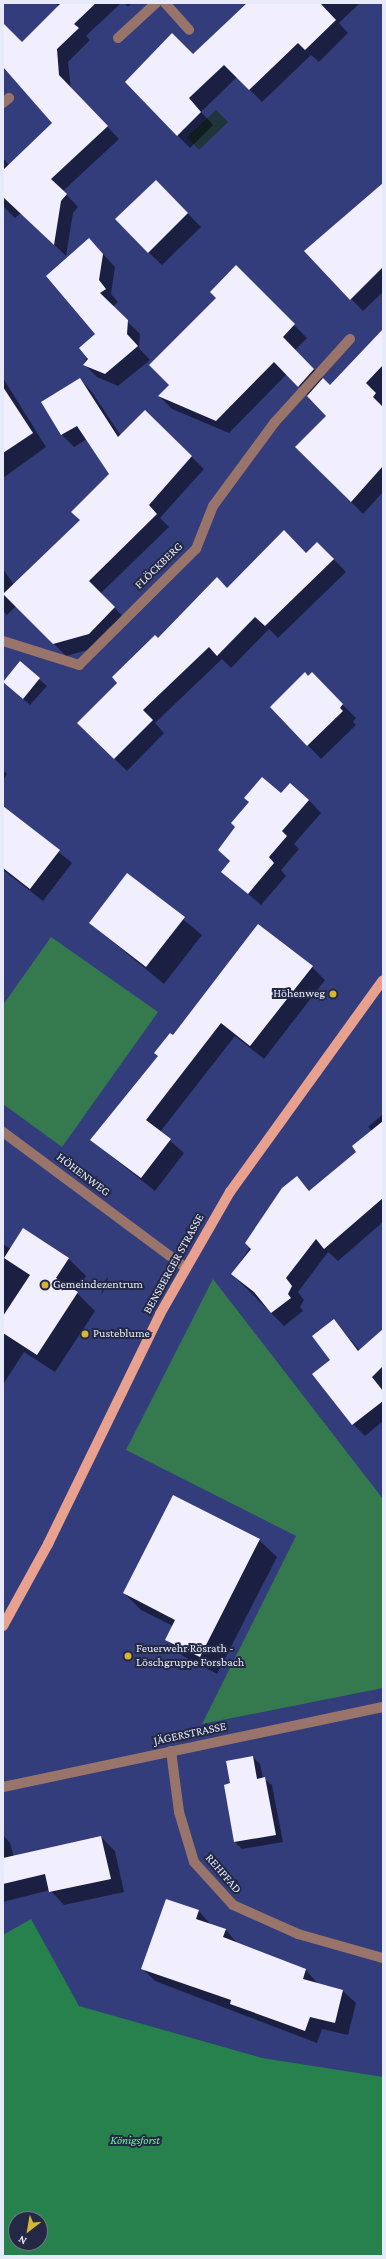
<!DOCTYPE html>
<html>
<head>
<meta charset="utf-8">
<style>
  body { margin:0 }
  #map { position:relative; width:386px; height:2259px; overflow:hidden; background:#343d7c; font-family:"Crimson Pro",serif }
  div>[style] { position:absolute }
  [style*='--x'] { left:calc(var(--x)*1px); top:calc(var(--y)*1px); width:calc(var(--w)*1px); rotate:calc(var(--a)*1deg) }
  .green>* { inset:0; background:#35794f }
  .forest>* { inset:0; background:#27814d }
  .water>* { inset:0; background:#1f353a }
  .shadow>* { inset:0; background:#0007 }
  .building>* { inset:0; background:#f1eefe }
  .minor>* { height:10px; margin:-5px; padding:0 5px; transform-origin:5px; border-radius:5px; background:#98746b }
  .major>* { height:10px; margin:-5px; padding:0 5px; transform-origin:5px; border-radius:5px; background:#e8a18f }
  .dots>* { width:11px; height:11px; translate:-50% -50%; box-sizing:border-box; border:2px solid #232845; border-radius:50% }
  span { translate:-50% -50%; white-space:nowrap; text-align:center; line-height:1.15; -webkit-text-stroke:4px #232845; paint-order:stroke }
  .street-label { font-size:12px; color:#e6eaf9 }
  .poi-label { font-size:12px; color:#e6eaf9 }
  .right { translate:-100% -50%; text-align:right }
  .left { translate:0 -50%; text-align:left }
  .park-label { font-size:12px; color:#68faa2; font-style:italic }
  .frame { position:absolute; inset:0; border:4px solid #e6eaf9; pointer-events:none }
  .north { position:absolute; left:8px; top:2211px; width:40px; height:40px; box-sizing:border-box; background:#232845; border:1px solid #71768d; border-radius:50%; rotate:211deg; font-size:11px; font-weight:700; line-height:16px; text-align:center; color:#e6eaf9 }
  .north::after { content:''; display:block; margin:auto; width:14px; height:18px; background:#d6b534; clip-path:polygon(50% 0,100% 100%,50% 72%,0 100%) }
</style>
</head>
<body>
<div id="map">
  <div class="green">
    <div style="clip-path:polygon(51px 937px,158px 1012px,62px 1147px,3px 1104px,3px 1005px)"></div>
    <div style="clip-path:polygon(213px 1279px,383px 1499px,383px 1688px,202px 1724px,296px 1536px,126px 1450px)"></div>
  </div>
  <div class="forest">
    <div style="clip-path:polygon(evenodd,31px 1919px,79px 2006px,262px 2058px,383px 2077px,383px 2256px,3px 2256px,3px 1935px,31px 1919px,16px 2219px,40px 2219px,40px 2243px,16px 2243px,16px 2219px)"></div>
  </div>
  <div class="water">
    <div style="clip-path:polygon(216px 110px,228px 122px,199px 150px,187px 137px)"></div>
  </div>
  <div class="shadow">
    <div style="clip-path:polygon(55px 3px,121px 3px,86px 36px,90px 40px,68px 62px,71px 89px,119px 139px,63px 191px,78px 207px,73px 213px,66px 256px,21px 213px,15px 218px,3px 206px,3px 158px,9px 165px,54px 123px,3px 68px,3px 24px,22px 43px,59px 7px)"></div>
    <div style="clip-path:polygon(124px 3px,132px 3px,128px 7px)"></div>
    <div style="clip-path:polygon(248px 3px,360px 3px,339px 23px,348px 33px,319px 62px,311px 55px,262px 102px,237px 77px,201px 112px,213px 125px,190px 148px,177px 135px,193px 55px)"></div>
    <div style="clip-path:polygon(156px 181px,201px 227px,162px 265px,148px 252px)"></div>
    <div style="clip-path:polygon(383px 184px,383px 292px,363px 311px,305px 252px)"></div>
    <div style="clip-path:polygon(89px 239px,115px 267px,111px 294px,118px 302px,112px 307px,140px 334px,139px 348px,150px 360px,118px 386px,97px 377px,84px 364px,97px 334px)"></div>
    <div style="clip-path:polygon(236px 267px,307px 338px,295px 350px,330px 386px,383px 350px,383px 492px,363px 514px,297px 447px,328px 416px,287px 374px,229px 433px,172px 409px,159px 396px,171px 385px)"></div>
    <div style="clip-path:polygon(3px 378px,46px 447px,3px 478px)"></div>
    <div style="clip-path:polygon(80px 379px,92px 392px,121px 436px,145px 411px,204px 469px,160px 518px,169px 527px,101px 593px,126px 620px,102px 646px,66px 656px,16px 606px,7px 615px,3px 611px,3px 569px,14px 585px,81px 520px,110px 474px,87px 439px,74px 447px,62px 435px,43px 403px)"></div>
    <div style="clip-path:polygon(318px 543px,346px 572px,278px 638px,269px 629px,231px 668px,222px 659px,155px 723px,164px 733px,127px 771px,78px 723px,158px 639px,227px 589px,307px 554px)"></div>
    <div style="clip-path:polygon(20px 663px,47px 686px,30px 705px,4px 682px)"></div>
    <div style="clip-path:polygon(312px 674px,356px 718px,353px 722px,356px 725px,321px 759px,271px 707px)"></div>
    <div style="clip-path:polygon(3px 770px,7px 774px,3px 780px)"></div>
    <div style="clip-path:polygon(281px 794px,309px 800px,321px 813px,294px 844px,299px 849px,281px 870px,286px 876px,261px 905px,222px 872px,230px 862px,219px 850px)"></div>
    <div style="clip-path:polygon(3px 807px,72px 863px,43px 901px,3px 870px)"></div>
    <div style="clip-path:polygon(128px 874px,202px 935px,164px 984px,90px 923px)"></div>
    <div style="clip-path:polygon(312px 967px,325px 980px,264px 1059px,235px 1036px,160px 1132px,184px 1153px,155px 1191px,91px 1140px,159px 1056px)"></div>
    <div style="clip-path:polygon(383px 1114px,383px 1222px,338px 1261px,328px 1252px,298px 1292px,304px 1300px,300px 1307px,303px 1311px,284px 1326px,232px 1274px,297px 1177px,310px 1191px,357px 1152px,372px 1131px,368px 1127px)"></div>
    <div style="clip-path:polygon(3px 1244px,11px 1249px,68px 1258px,86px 1276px,76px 1292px,95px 1311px,55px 1372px,24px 1352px,4px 1383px)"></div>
    <div style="clip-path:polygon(334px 1320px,360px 1351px,383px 1348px,383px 1421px,365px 1436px,353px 1424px,332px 1360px)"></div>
    <div style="clip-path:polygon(259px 1540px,277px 1557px,217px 1674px,183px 1656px,166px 1639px,173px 1626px,141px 1610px,124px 1593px)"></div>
    <div style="clip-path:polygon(253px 1757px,260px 1764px,263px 1778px,272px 1785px,283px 1842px,242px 1849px,235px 1842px,225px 1786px,232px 1784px)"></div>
    <div style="clip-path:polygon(3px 1835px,10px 1843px,14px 1857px,101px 1837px,115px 1851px,124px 1892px,64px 1905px,50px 1890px,3px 1902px)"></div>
    <div style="clip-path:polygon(166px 1900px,199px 1911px,211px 1925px,226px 1930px,238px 1944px,306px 1970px,318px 1984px,343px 1991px,356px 2003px,348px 2035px,322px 2029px,317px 2043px,155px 1981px,142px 1968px)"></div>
  </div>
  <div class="building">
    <div style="clip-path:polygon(61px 3px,96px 3px,74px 24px,79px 28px,57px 49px,59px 75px,108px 126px,51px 179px,67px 194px,61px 201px,54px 245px,3px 197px,3px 170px,52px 123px,3px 67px,3px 23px,22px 42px)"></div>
    <div style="clip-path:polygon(247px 3px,320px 3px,336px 20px,305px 50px,298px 43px,249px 90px,224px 65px,189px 98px,201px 112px,177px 136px,125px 82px,172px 33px,193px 54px)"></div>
    <div style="clip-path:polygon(156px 180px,188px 213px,148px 253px,115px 219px)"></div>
    <div style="clip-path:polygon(383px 183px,383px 267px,350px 300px,304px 251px)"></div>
    <div style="clip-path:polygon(89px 238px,103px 254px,99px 280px,106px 289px,100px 293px,128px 320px,127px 334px,138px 346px,105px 374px,83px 365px,88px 359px,79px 348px,95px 334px,46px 276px)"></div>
    <div style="clip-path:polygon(236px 265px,295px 324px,283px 337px,314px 369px,298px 387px,274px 362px,216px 421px,158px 396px,169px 385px,149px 365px,216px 298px,210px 292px)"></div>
    <div style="clip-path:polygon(383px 329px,383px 365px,366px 383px,376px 393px,373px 397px,383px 407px,383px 466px,351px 502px,295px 447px,326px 416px,307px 396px,323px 378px,330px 385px)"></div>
    <div style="clip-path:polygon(80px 378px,118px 437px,145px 410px,192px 456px,149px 505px,157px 514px,89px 581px,115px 607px,89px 634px,53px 644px,3px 594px,80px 520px,71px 512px,109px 474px,77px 426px,61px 435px,41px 402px)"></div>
    <div style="clip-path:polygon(3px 387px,33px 433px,3px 453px)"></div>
    <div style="clip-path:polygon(284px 530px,306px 553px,317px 542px,334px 559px,265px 626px,255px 617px,217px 656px,209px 647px,143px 710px,153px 720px,114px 759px,77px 723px,117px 683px,112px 677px,155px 635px,158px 638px,217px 577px,227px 588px)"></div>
    <div style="clip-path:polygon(20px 661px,40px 678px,23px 699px,3px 682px)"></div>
    <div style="clip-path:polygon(305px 672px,308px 676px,312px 672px,343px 704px,340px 708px,343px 711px,307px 746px,270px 707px)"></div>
    <div style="clip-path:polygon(262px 777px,281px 793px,290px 783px,309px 800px,282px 831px,287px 836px,269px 857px,274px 863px,248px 894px,221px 872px,230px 861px,218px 850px,235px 827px,231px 823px,249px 802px,244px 798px)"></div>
    <div style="clip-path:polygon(3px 806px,60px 850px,30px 889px,3px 868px)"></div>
    <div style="clip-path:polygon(127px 873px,185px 917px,146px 967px,89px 923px)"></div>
    <div style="clip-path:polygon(258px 924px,313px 966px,250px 1046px,221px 1023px,146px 1120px,171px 1139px,141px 1178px,90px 1140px,158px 1056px,154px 1053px,170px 1033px,173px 1035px)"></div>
    <div style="clip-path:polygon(383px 1121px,383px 1198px,324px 1249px,316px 1239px,286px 1278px,292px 1286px,288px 1294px,291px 1298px,271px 1313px,254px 1292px,231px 1274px,251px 1249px,245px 1243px,282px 1188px,297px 1176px,309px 1191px,356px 1152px,352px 1146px)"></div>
    <div style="clip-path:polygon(23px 1228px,69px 1258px,56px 1278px,78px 1292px,37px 1355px,3px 1333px,3px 1316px,30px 1275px,4px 1258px)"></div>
    <div style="clip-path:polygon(334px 1319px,358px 1351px,383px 1329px,383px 1366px,372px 1377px,383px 1391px,383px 1401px,352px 1425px,312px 1374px,330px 1360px,312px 1336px)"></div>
    <div style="clip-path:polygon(173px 1495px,260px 1539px,200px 1657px,165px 1640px,175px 1620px,123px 1593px)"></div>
    <div style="clip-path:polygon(253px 1756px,257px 1779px,265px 1777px,276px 1835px,234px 1842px,224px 1785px,230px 1783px,226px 1761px)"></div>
    <div style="clip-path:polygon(101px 1836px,111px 1879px,49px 1892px,45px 1874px,3px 1884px,3px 1858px)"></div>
    <div style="clip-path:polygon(166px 1899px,199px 1910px,196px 1919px,226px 1929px,223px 1937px,306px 1969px,303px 1979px,343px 1990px,335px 2023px,310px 2017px,305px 2031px,230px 2004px,231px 2000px,141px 1969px)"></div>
  </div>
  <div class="minor">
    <div style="--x:165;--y:3;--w:36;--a:48"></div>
    <div style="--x:118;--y:38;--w:52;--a:-42.6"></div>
    <div style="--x:3;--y:103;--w:8;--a:-40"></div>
    <div style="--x:3;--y:641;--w:80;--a:17.5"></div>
    <div style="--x:79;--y:665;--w:165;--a:-44.8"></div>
    <div style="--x:196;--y:549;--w:46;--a:-68.4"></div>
    <div style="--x:213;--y:506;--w:104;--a:-53.6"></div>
    <div style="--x:275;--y:422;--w:112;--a:-47.9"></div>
    <div style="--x:3;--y:1132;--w:228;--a:36.6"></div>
    <div style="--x:171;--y:1751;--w:62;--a:82.5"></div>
    <div style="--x:179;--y:1812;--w:52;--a:73.3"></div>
    <div style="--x:194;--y:1862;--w:58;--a:47.8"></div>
    <div style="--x:233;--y:1905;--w:71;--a:24"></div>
    <div style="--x:298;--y:1934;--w:88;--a:15.8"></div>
    <div style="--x:3;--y:1787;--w:388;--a:-11.9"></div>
  </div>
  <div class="major">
    <div style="--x:3;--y:1626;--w:94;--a:-61.2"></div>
    <div style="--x:48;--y:1544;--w:256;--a:-64"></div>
    <div style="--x:160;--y:1314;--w:141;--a:-60.2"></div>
    <div style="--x:230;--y:1192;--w:261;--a:-54.2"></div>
  </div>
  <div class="dots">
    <div style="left:333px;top:994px;background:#d6b534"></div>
    <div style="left:45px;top:1285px;background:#d6b534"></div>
    <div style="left:85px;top:1334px;background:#d6b534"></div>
    <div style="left:128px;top:1656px;background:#d6b534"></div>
  </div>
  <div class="street-label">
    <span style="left:159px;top:566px;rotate:-44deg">FLÖCKBERG</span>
    <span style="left:83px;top:1175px;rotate:37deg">HÖHENWEG</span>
    <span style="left:174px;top:1264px;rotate:-61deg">BENSBERGER STRASSE</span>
    <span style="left:190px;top:1734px;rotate:-12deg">JÄGERSTRASSE</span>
    <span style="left:223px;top:1874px;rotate:49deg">REHPFAD</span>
  </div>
  <div class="poi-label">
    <span class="right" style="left:325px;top:994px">Höhenweg</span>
    <span class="left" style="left:53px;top:1285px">Gemeindezentrum</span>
    <span class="left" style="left:93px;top:1334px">Pusteblume</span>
    <span class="left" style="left:136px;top:1656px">Feuerwehr Rösrath -<br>Löschgruppe Forsbach</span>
  </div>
  <div class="park-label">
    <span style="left:135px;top:2141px">Königsforst</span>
  </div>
  <div class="frame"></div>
  <div class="north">N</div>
</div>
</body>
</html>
